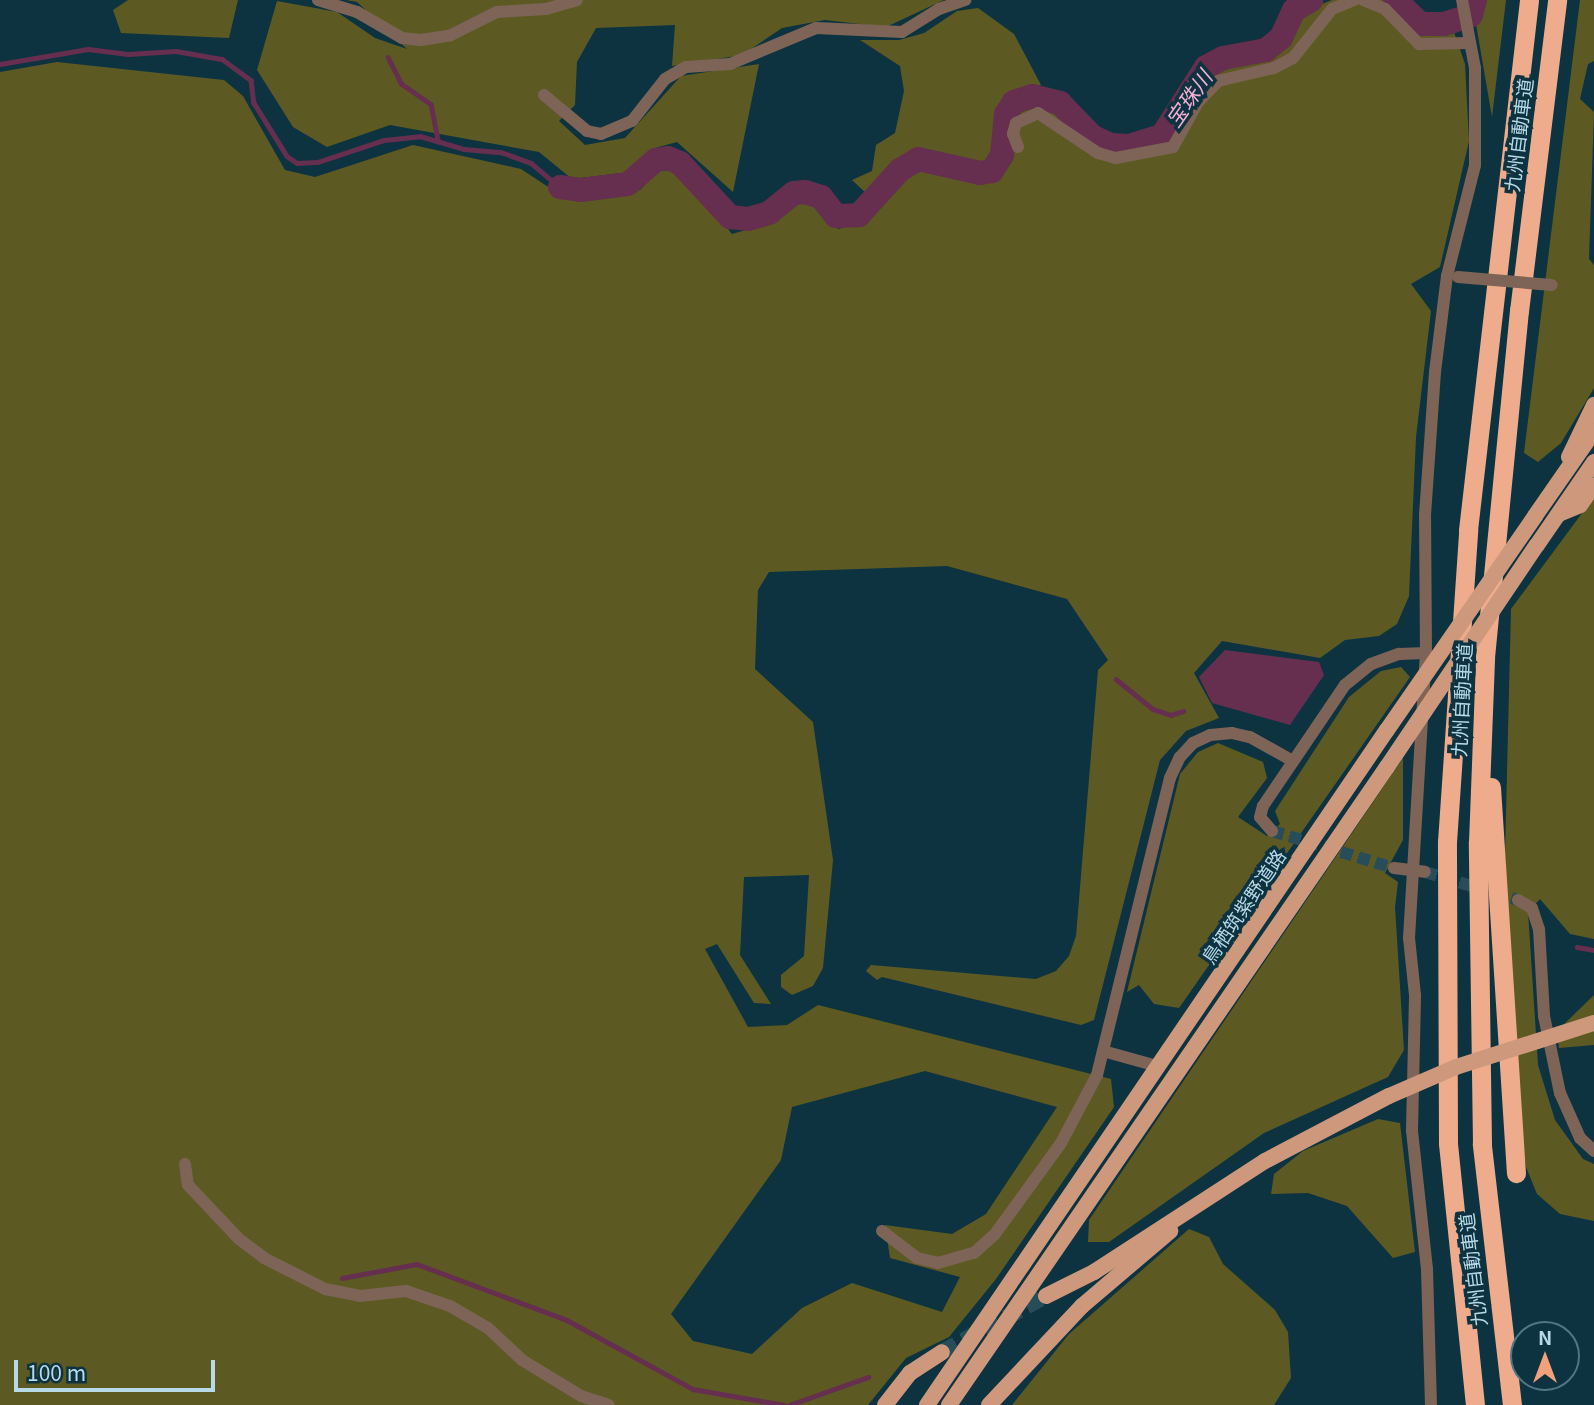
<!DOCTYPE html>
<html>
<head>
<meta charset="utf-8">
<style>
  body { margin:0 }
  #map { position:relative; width:1594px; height:1405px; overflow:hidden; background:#0d3341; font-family:Georgia,"Noto Sans JP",serif }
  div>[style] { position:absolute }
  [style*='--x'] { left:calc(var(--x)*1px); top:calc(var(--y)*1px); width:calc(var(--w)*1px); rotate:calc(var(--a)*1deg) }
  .green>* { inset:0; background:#5c5a22 }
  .water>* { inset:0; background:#662f4f }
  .stream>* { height:4.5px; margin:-2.25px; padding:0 2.25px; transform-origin:2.25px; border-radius:2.25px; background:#662f4f }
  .river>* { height:24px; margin:-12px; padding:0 12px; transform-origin:12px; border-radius:12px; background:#662f4f }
  .minor-tunnel>* { height:12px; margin-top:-6px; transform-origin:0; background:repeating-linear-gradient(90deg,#274c5a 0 12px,transparent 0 18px) }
  .major-tunnel>* { height:16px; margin-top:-8px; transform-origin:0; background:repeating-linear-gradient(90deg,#274c5a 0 16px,transparent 0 24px) }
  .minor>* { height:12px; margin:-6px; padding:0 6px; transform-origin:6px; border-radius:6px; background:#7e6457 }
  .major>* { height:16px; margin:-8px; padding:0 8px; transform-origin:8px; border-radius:8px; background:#ce987d }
  .highway>* { height:19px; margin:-9.5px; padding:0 9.5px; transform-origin:9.5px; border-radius:9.5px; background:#eeac8c }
  .minor-bridge>* { height:12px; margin:-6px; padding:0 6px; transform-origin:6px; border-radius:6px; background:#7e6457 }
  .major-bridge>* { height:16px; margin:-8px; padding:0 8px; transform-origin:8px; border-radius:8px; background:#ce987d }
  span { translate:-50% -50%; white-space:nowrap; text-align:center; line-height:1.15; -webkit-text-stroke:7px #0d3341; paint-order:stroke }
  .street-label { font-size:19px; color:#b8d9e8 }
  .water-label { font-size:21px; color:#f6afd4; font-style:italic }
  .north { position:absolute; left:1510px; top:1321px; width:70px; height:70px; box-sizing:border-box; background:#0d3341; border:2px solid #517584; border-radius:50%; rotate:0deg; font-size:19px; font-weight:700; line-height:28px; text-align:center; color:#b8d9e8 }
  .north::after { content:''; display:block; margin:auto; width:24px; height:32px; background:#f1a27b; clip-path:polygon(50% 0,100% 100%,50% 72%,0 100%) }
  .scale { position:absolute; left:14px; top:1360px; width:201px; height:32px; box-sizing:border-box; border:4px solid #b8d9e8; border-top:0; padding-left:9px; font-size:21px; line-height:24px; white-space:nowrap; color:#b8d9e8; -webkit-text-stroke:5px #0d3341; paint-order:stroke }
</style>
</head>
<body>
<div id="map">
  <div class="green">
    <div style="clip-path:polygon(128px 0,238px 0,229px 38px,121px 33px,113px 10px)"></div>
    <div style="clip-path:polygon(346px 0,944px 0,886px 27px,825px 20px,782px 28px,742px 55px,672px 66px,675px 25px,596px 28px,577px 62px,575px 105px,559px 121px,585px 145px,625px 138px,681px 76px,759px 64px,733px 192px,677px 142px,655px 148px,630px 172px,572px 179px,539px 152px,390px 125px,327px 147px,293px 127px,257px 70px,277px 1px,337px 12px,375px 38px,407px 49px,357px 2px)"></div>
    <div style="clip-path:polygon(evenodd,1332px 0,1388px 0,1415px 28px,1453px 29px,1465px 64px,1469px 141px,1440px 267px,1411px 284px,1431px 311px,1416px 437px,1409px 596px,1397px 624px,1379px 636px,1345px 640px,1320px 658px,1222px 641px,1194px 673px,1219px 718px,1186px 731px,1160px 760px,1094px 1020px,1081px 1025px,882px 977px,877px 980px,866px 971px,871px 965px,1036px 979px,1056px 971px,1069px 956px,1076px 936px,1098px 670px,1108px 660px,1067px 599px,947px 566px,769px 572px,758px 590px,755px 669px,813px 722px,833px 860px,823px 968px,813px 986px,792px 995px,781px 987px,781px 975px,804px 956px,809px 875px,744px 877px,740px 955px,771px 1004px,754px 1003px,717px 944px,705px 949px,748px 1027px,787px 1025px,818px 1005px,1111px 1079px,1114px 1107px,996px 1279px,949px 1337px,906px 1358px,868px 1405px,0 1405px,0 72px,57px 62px,224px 80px,243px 96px,285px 170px,315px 177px,413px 145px,521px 169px,565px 198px,640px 190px,658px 171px,680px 170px,732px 234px,767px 224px,792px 201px,813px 202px,838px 229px,864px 221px,897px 181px,929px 163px,982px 180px,996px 176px,1008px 160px,1013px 116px,1024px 106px,1042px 103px,1058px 107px,1093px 143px,1116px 151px,1163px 140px,1175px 130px,1202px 79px,1224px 66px,1270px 56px,1302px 12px,1332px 0,925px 1071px,1057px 1107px,986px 1214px,952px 1234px,885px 1225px,890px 1258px,960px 1277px,942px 1312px,852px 1283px,802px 1308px,752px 1354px,693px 1341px,671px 1314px,781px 1160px,792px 1107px,925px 1071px)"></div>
    <div style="clip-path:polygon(1479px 0,1506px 0,1492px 117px,1476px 24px)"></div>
    <div style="clip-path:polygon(1580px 0,1594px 0,1594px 61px,1588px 64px,1580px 99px,1594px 112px,1589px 259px,1594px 265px,1594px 388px,1561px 443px,1538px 462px,1524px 453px)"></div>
    <div style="clip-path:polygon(978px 8px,1014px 34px,1041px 85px,1004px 95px,993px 128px,993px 155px,979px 166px,926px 152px,899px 164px,868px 195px,852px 180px,872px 171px,876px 145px,895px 133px,904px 91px,900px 66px,860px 40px,899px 40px,924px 33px,957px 11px)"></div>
    <div style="clip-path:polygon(1594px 497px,1594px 939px,1570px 934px,1540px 899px,1528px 912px,1538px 1065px,1555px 1120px,1583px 1159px,1594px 1164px,1594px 1221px,1560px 1214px,1537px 1194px,1526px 1167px,1514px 1073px,1505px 854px,1511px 609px)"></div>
    <div style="clip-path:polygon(1401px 667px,1410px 677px,1179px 1008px,1154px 1004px,1139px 985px,1127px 992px,1180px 774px,1198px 752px,1218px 743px,1263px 762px,1267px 778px,1238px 817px,1267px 836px,1280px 824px,1275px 811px,1349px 697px,1381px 671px)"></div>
    <div style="clip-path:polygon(1403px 758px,1403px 840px,1385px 873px,1398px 882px,1395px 907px,1404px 1050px,1388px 1077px,1264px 1133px,1109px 1242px,1088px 1242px,1089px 1220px)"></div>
    <div style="clip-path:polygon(1594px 995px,1594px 1045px,1559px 1048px,1557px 1031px)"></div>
    <div style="clip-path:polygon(1378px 1119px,1400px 1123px,1415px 1252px,1393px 1258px,1347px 1206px,1308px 1193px,1271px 1194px,1274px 1174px,1303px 1151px)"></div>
    <div style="clip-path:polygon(1189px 1229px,1209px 1237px,1223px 1264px,1275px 1310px,1288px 1332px,1291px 1378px,1274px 1405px,1012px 1405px,1069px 1334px)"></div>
  </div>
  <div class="water">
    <div style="clip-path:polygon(1225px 650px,1319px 662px,1324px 675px,1290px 725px,1212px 703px,1199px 677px)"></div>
  </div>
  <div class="stream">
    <div style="--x:388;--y:57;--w:30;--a:63"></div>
    <div style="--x:402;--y:84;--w:35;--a:35"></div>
    <div style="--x:431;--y:104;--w:38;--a:79"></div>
    <div style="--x:0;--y:64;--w:89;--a:-9.7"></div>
    <div style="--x:88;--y:49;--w:40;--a:7.1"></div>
    <div style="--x:128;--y:54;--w:48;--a:-3.6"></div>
    <div style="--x:176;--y:51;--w:47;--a:9.9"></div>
    <div style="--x:222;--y:59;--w:36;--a:36"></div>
    <div style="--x:251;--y:80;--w:23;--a:83"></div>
    <div style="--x:254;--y:103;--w:62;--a:58.1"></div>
    <div style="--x:287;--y:156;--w:12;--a:35"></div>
    <div style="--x:297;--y:163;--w:21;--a:-3"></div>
    <div style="--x:318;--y:162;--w:70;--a:-18.4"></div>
    <div style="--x:384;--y:140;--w:36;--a:-6"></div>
    <div style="--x:420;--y:136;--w:46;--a:16.5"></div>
    <div style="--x:464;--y:149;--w:37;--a:5"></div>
    <div style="--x:501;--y:152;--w:32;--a:20"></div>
    <div style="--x:531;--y:163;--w:38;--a:40"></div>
    <div style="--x:1116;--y:679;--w:48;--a:39"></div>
    <div style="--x:1153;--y:709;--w:19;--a:18"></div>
    <div style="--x:1171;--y:715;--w:13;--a:-18"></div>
    <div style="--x:1577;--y:947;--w:17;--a:10"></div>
    <div style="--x:342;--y:1278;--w:76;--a:-10.6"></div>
    <div style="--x:417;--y:1264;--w:160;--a:20.5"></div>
    <div style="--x:567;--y:1320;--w:144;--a:28.7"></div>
    <div style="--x:693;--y:1389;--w:93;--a:9.9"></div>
    <div style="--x:789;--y:1405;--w:84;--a:-19.5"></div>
  </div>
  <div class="river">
    <div style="--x:1395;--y:0;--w:35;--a:43"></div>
    <div style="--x:1421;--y:24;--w:23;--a:0"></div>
    <div style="--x:1444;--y:24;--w:28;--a:-18"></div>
    <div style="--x:1471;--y:15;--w:16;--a:-75"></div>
    <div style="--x:560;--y:187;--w:21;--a:8"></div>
    <div style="--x:581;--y:190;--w:47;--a:-7.3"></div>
    <div style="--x:628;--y:184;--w:37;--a:-41"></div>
    <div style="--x:656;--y:160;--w:12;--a:-9"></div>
    <div style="--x:668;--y:158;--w:13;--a:23"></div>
    <div style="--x:680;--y:163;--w:74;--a:47.2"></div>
    <div style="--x:730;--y:217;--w:18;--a:6"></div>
    <div style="--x:748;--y:219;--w:22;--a:-16"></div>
    <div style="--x:769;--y:213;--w:32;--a:-39"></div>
    <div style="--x:794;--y:193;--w:11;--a:-5"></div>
    <div style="--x:805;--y:192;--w:17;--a:17"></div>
    <div style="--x:821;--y:197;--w:24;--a:52"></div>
    <div style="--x:836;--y:216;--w:23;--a:-2"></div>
    <div style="--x:859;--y:215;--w:61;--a:-47.7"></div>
    <div style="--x:900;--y:170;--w:21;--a:-31"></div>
    <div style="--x:918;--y:159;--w:64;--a:12.7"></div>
    <div style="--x:980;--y:173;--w:12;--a:-9"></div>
    <div style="--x:992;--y:171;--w:19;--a:-58"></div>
    <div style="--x:1002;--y:155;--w:41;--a:-84.4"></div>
    <div style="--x:1006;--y:114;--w:14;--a:-56"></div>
    <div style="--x:1014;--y:102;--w:19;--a:-18"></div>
    <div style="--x:1032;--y:96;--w:29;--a:14"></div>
    <div style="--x:1060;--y:103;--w:47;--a:45.9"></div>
    <div style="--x:1093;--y:137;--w:20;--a:24"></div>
    <div style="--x:1111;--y:145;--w:18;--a:3"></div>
    <div style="--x:1129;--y:146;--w:34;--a:-17"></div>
    <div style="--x:1162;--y:136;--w:82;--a:-57.5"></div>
    <div style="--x:1206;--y:67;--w:19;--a:-28"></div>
    <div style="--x:1223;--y:58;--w:44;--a:-10.5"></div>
    <div style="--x:1266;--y:50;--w:19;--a:-39"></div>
    <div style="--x:1281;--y:38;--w:31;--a:-65"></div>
    <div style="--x:1294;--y:10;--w:20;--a:-30"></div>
  </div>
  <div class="minor-tunnel">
    <div style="--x:1272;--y:831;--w:127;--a:16.9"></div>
    <div style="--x:1425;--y:872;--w:97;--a:16.8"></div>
  </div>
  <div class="major-tunnel">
    <div style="--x:942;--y:1352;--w:118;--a:-28.3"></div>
  </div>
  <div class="minor">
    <div style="--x:318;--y:0;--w:41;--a:17.1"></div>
    <div style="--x:357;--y:12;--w:52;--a:30"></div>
    <div style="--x:402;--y:38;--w:19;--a:6"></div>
    <div style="--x:421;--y:40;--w:30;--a:-9"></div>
    <div style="--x:451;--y:35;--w:51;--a:-26.6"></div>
    <div style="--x:497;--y:12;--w:49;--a:-3.5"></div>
    <div style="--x:546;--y:9;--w:32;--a:-16"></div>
    <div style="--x:1363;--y:0;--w:24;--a:22"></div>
    <div style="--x:1385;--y:9;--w:49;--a:45.8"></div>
    <div style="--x:1419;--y:44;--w:50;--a:-1.1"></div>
    <div style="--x:544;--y:95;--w:56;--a:39.9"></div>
    <div style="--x:587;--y:131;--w:14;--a:12"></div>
    <div style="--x:601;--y:134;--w:34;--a:-23"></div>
    <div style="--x:632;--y:121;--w:53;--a:-51.8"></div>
    <div style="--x:665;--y:79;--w:24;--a:-30"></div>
    <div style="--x:686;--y:67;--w:44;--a:-3.9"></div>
    <div style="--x:730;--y:64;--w:93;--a:-22.7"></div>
    <div style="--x:816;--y:28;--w:86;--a:2.7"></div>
    <div style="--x:902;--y:32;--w:44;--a:-31.9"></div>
    <div style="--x:939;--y:9;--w:28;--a:-19"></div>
    <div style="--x:1018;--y:147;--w:14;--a:-111"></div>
    <div style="--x:1013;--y:134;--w:11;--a:-75"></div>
    <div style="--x:1016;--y:123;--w:24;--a:-24"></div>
    <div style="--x:1038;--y:113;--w:72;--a:33.7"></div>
    <div style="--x:1098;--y:153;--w:19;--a:16"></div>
    <div style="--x:1116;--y:158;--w:58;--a:-10.9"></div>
    <div style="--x:1173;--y:147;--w:51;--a:-60.9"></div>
    <div style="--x:1198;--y:102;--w:29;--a:-46"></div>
    <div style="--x:1218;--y:81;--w:57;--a:-13.1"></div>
    <div style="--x:1274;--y:68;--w:21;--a:-28"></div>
    <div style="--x:1293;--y:58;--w:63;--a:-51.5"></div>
    <div style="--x:1332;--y:9;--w:24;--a:-22"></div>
    <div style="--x:1272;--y:831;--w:18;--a:-131"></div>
    <div style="--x:1260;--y:817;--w:11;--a:-75"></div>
    <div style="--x:1263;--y:806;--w:146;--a:-55.9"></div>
    <div style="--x:1345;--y:685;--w:33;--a:-39"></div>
    <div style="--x:1371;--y:664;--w:30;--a:-20"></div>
    <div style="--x:1399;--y:654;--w:27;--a:-2"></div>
    <div style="--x:1394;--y:868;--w:31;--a:7"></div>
    <div style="--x:1518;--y:900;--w:16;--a:30"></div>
    <div style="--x:1532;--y:908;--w:22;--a:72"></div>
    <div style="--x:1539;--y:929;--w:87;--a:86.7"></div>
    <div style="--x:1544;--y:1016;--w:79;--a:78.3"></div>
    <div style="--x:1560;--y:1093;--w:49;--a:66"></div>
    <div style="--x:1580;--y:1138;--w:19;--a:43"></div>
    <div style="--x:1103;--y:1051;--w:56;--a:15.5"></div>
    <div style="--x:185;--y:1164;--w:21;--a:82"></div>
    <div style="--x:188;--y:1185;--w:74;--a:46.6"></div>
    <div style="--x:239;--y:1239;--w:31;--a:37"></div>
    <div style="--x:264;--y:1258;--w:68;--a:26.9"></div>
    <div style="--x:325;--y:1289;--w:36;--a:11"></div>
    <div style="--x:360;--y:1296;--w:46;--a:-6.2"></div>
    <div style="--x:406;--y:1291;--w:46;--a:18.8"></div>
    <div style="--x:450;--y:1306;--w:44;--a:30.1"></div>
    <div style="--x:488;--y:1328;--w:47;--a:43.3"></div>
    <div style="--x:522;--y:1360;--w:69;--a:31.4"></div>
    <div style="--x:581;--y:1396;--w:29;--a:18"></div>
    <div style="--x:882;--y:1231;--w:44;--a:37.6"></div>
    <div style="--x:917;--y:1258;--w:22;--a:13"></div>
    <div style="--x:938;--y:1263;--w:37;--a:-16"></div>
    <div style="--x:974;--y:1253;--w:28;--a:-42"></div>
    <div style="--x:995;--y:1234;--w:112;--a:-54"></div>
    <div style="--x:1061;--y:1143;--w:77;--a:-62.1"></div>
    <div style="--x:1097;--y:1075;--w:306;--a:-76.2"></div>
    <div style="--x:1170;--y:778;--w:23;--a:-65"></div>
    <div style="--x:1180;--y:757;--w:19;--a:-47"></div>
    <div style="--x:1193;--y:743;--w:19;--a:-25"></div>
    <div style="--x:1210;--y:735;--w:22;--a:-5"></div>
    <div style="--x:1232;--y:733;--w:18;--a:13"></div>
    <div style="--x:1250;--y:737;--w:49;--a:29.2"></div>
    <div style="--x:1431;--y:1405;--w:136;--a:-91.7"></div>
    <div style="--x:1427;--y:1269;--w:140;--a:-96.2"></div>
    <div style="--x:1412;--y:1130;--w:135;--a:-88.7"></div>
    <div style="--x:1415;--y:995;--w:57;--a:-96"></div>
    <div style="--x:1409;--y:938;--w:286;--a:-86.6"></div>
    <div style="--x:1426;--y:653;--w:138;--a:-90.4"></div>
    <div style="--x:1425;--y:515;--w:143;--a:-86"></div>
    <div style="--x:1435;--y:372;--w:97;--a:-82.9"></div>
    <div style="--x:1447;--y:276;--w:114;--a:-75.8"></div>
    <div style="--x:1475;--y:165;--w:97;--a:-90"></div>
    <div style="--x:1475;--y:68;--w:69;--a:-100.8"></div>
  </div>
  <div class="major">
    <div style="--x:1569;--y:457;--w:58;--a:-64.3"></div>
    <div style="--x:1559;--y:514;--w:23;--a:-23"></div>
    <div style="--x:1580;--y:505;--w:24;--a:-54"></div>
    <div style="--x:1535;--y:516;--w:103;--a:-55.2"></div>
    <div style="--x:1537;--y:545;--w:101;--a:-55.5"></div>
    <div style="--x:1046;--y:1296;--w:54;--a:-26.6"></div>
    <div style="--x:1094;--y:1272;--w:204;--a:-33"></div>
    <div style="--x:1265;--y:1161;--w:140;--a:-27.7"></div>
    <div style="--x:885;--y:1405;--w:41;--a:-52"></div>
    <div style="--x:910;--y:1373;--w:38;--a:-33"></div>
    <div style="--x:927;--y:1405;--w:817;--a:-55.73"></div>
    <div style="--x:949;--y:1405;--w:774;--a:-55.53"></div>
    <div style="--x:989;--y:1405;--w:136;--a:-46.8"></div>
    <div style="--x:1082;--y:1306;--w:116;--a:-40.4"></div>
  </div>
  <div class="highway">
    <div style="--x:1491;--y:787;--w:387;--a:86.3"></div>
    <div style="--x:1475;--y:1405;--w:263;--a:-95.9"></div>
    <div style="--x:1448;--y:1143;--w:301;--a:-90.2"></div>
    <div style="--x:1447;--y:842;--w:313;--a:-86.1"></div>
    <div style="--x:1468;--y:530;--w:533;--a:-83.43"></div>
    <div style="--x:1512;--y:1405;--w:263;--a:-96.6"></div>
    <div style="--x:1482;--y:1144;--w:302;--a:-90.8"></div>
    <div style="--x:1478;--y:842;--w:185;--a:-87.8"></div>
    <div style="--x:1485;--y:657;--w:348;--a:-84.4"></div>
    <div style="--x:1519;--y:311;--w:313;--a:-83"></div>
  </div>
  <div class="minor-bridge">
    <div style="--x:1458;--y:277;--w:94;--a:4.9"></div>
  </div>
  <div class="major-bridge">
    <div style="--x:1387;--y:730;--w:260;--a:-55.3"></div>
    <div style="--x:1387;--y:767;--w:268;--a:-56"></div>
    <div style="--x:1389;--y:1096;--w:73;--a:-23.4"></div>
    <div style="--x:1456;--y:1067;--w:145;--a:-17.7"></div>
  </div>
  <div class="street-label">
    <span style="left:1518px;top:135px;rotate:-83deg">九州自動車道</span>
    <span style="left:1461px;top:700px;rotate:-87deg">九州自動車道</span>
    <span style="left:1243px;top:906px;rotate:-56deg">鳥栖筑紫野道路</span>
    <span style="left:1472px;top:1270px;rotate:-97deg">九州自動車道</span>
  </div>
  <div class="water-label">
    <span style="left:1188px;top:98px;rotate:-55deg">宝珠川</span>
  </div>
  <div class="north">N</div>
  <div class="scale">100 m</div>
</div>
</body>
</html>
